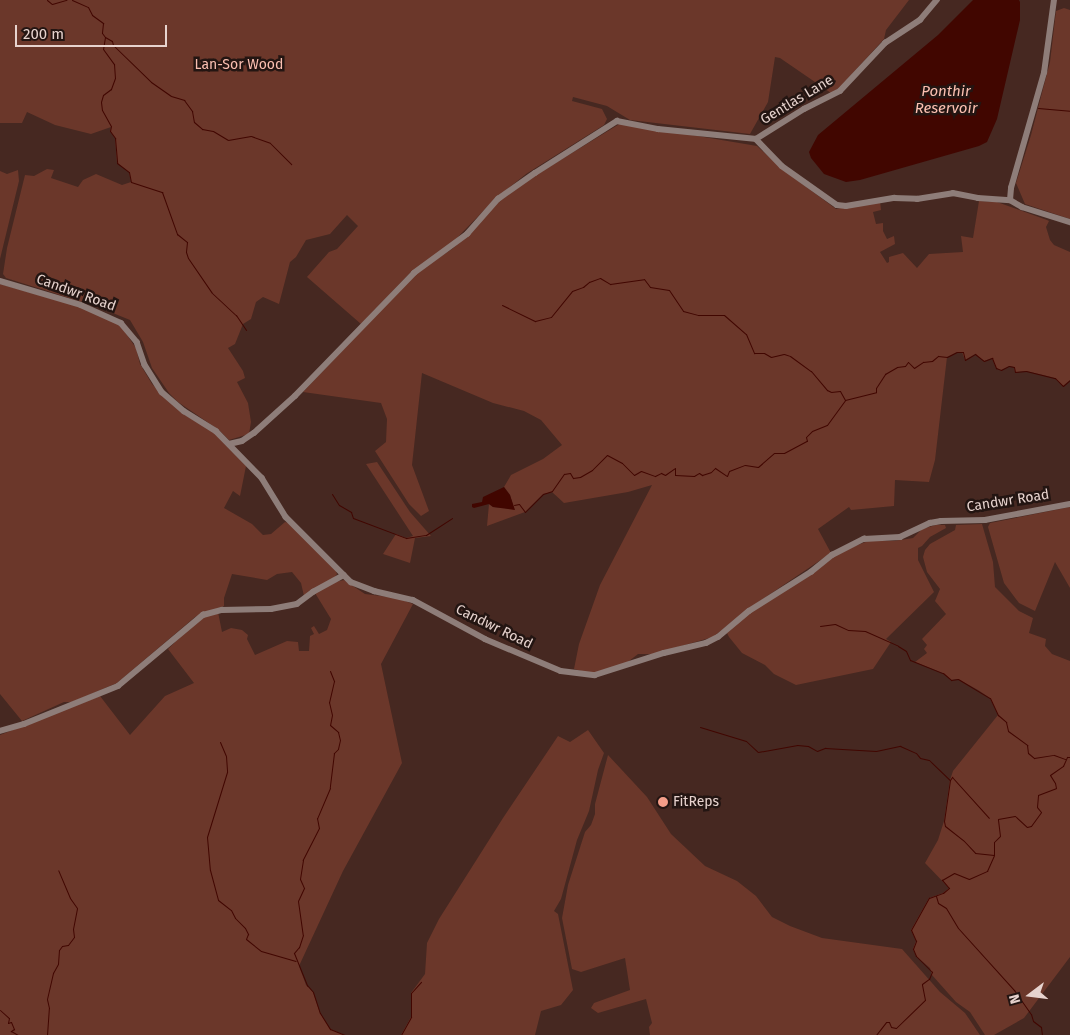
<!DOCTYPE html>
<html>
<head>
<meta charset="utf-8">
<style>
  body { margin:0 }
  #map { position:relative; width:1070px; height:1035px; overflow:hidden; background:#462821; font-family:"Fira Sans",sans-serif }
  div>[style] { position:absolute }
  [style*='--x'] { left:calc(var(--x)*1px); top:calc(var(--y)*1px); width:calc(var(--w)*1px); rotate:calc(var(--a)*1deg) }
  .green>* { inset:0; background:#6b372a }
  .water>* { inset:0; background:#410600 }
  .stream>* { height:1px; margin:-0.5px; padding:0 0.5px; transform-origin:0.5px; border-radius:0.5px; background:#410600 }
  .minor>* { height:5.5px; margin:-2.75px; padding:0 2.75px; transform-origin:2.75px; border-radius:2.75px; background:#8e7d79 }
  .dots>* { width:14px; height:14px; translate:-50% -50%; box-sizing:border-box; border:2px solid #231512; border-radius:50% }
  span { translate:-50% -50%; white-space:nowrap; text-align:center; line-height:1.15; -webkit-text-stroke:5px #231512; paint-order:stroke }
  .park-label { font-size:14px; color:#fbbfb1 }
  .street-label { font-size:14px; color:#e7d3ce }
  .poi-label { font-size:14px; color:#e7d3ce }
  .left { translate:0 -50%; text-align:left }
  .water-label { font-size:15px; color:#fcc0b1; font-style:italic }
  .north { position:absolute; left:1005px; top:970px; width:50px; height:50px; -webkit-text-stroke:4px #231512; paint-order:stroke; rotate:255deg; font-size:14px; font-weight:700; line-height:20px; text-align:center; color:#e7d3ce }
  .north::after { content:''; display:block; margin:auto; width:18px; height:22px; background:#e7d3ce; clip-path:polygon(50% 0,100% 100%,50% 72%,0 100%) }
  .scale { position:absolute; left:15px; top:25px; width:152px; height:22px; box-sizing:border-box; border:2px solid #e7d3ce; border-top:0; padding-left:6px; font-size:15px; line-height:18px; white-space:nowrap; color:#e7d3ce; -webkit-text-stroke:4px #231512; paint-order:stroke }
</style>
</head>
<body>
<div id="map">
  <div class="green">
    <div style="clip-path:polygon(0 0,909px 0,886px 30px,884px 39px,839px 88px,831px 93px,780px 58px,775px 57px,768px 102px,750px 134px,630px 120px,607px 106px,573px 97px,572px 101px,602px 109px,607px 119px,604px 125px,526px 174px,496px 198px,451px 244px,410px 273px,361px 324px,307px 277px,329px 252px,337px 249px,358px 226px,347px 215px,330px 234px,306px 240px,296px 257px,290px 262px,279px 304px,263px 297px,256px 302px,251px 319px,243px 324px,235px 344px,228px 348px,243px 371px,245px 378px,237px 382px,248px 403px,251px 422px,249px 434px,229px 440px,219px 430px,178px 402px,169px 393px,152px 368px,143px 342px,130px 320px,98px 307px,6px 278px,3px 274px,7px 248px,25px 175px,34px 176px,47px 169px,54px 170px,51px 178px,78px 187px,83px 180px,96px 174px,122px 185px,131px 182px,129px 172px,117px 163px,115px 138px,110px 131px,111px 127px,91px 134px,55px 125px,27px 112px,22px 123px,0 123px)"></div>
    <div style="clip-path:polygon(1064px 8px,1070px 10px,1070px 219px,1025px 204px,1016px 183px,1031px 135px,1050px 62px,1056px 11px)"></div>
    <div style="clip-path:polygon(621px 123px,757px 146px,782px 169px,836px 209px,880px 201px,881px 210px,873px 212px,876px 224px,883px 223px,883px 231px,887px 239px,894px 236px,895px 244px,880px 252px,887px 263px,889px 262px,889px 257px,903px 253px,917px 268px,929px 254px,963px 252px,961px 236px,973px 238px,979px 201px,997px 202px,1047px 220px,1049px 221px,1046px 227px,1050px 240px,1054px 245px,1070px 252px,1070px 380px,1063px 386px,1055px 378px,1043px 375px,1026px 371px,1015px 372px,1014px 367px,1009px 366px,1001px 370px,996px 368px,992px 358px,984px 361px,975px 354px,965px 360px,962px 352px,957px 352px,947px 357px,935px 460px,929px 482px,895px 480px,894px 506px,851px 510px,849px 507px,818px 529px,831px 553px,748px 609px,713px 637px,653px 654px,638px 654px,624px 665px,599px 672px,585px 672px,574px 669px,579px 644px,600px 585px,652px 485px,628px 492px,564px 503px,552px 492px,543px 494px,525px 512px,487px 526px,489px 504px,493px 507px,514px 509px,510px 495px,504px 487px,511px 475px,543px 459px,562px 445px,541px 420px,524px 411px,493px 403px,422px 373px,412px 465px,429px 511px,421px 516px,409px 504px,375px 451px,386px 442px,387px 419px,381px 403px,303px 392px,415px 274px,452px 249px,474px 230px,487px 213px,501px 200px,536px 175px)"></div>
    <div style="clip-path:polygon(18px 170px,19px 181px,0 259px,0 171px,7px 174px)"></div>
    <div style="clip-path:polygon(0 284px,70px 304px,100px 314px,120px 325px,136px 348px,140px 364px,152px 384px,183px 414px,211px 430px,246px 466px,240px 496px,233px 491px,224px 508px,252px 524px,263px 535px,271px 534px,285px 522px,289px 523px,335px 569px,337px 574px,334px 578px,304px 596px,301px 583px,292px 572px,277px 574px,267px 580px,232px 574px,224px 598px,224px 606px,195px 617px,117px 683px,72px 702px,64px 702px,22px 721px,0 694px)"></div>
    <div style="clip-path:polygon(377px 462px,410px 512px,431px 536px,415px 538px,410px 563px,383px 554px,396px 534px,406px 538px,413px 536px,366px 464px)"></div>
    <div style="clip-path:polygon(1070px 507px,1070px 588px,1055px 562px,1035px 611px,1019px 603px,1004px 583px,988px 527px,990px 523px)"></div>
    <div style="clip-path:polygon(982px 524px,993px 562px,995px 587px,1019px 611px,1033px 618px,1029px 633px,1046px 639px,1045px 646px,1052px 654px,1070px 661px,1070px 957px,1024px 1018px,994px 1035px,985px 1035px,970px 1012px,956px 1002px,932px 975px,930px 968px,916px 956px,913px 949px,916px 941px,911px 930px,929px 898px,943px 893px,949px 888px,925px 863px,938px 840px,944px 821px,950px 780px,953px 771px,998px 715px,990px 698px,978px 690px,958px 679px,951px 680px,943px 673px,915px 662px,927px 653px,924px 649px,927px 645px,922px 639px,946px 614px,935px 601px,940px 589px,927px 572px,923px 557px,925px 550px,930px 544px,955px 530px,956px 525px)"></div>
    <div style="clip-path:polygon(936px 525px,945px 525px,946px 528px,930px 537px,922px 546px,918px 548px,918px 560px,934px 592px,886px 639px,891px 642px,873px 669px,796px 685px,774px 674px,765px 665px,742px 653px,729px 637px,727px 633px,749px 613px,816px 571px,840px 552px,868px 541px,894px 541px,913px 538px,922px 529px)"></div>
    <div style="clip-path:polygon(344px 580px,365px 594px,397px 598px,413px 604px,381px 664px,402px 763px,343px 871px,299px 966px,306px 985px,313px 992px,320px 1013px,330px 1029px,345px 1035px,0 1035px,0 735px,100px 696px,130px 735px,165px 696px,194px 683px,168px 649px,199px 619px,218px 612px,222px 632px,231px 628px,242px 630px,248px 635px,247px 639px,255px 655px,287px 641px,298px 642px,299px 651px,309px 651px,310px 636px,314px 634px,311px 628px,314px 626px,319px 634px,327px 630px,331px 619px,315px 593px,335px 582px)"></div>
    <div style="clip-path:polygon(588px 730px,604px 753px,598px 770px,589px 811px,577px 840px,561px 899px,554px 911px,558px 914px,573px 990px,561px 1005px,541px 1011px,535px 1035px,401px 1035px,411px 1017px,411px 993px,425px 974px,427px 943px,439px 919px,503px 818px,558px 736px,570px 742px)"></div>
    <div style="clip-path:polygon(608px 755px,647px 797px,671px 834px,705px 866px,737px 881px,756px 896px,772px 917px,790px 926px,822px 938px,902px 949px,940px 992px,965px 1013px,980px 1035px,650px 1035px,649px 1027px,652px 1023px,646px 999px,598px 1013px,591px 1008px,594px 1003px,630px 990px,625px 958px,581px 972px,572px 969px,562px 918px,568px 885px,585px 832px,591px 825px,595px 814px,595px 804px)"></div>
  </div>
  <div class="water">
    <div style="clip-path:polygon(973px 0,1019px 0,1020px 2px,1020px 20px,997px 119px,987px 142px,979px 146px,860px 180px,846px 182px,824px 174px,811px 158px,809px 152px,818px 135px,938px 35px)"></div>
    <div style="clip-path:polygon(504px 487px,510px 495px,515px 510px,493px 507px,489px 504px,474px 508px,472px 507px,472px 504px,482px 502px,483px 497px)"></div>
  </div>
  <div class="stream">
    <div style="--x:47;--y:0;--w:6;--a:39"></div>
    <div style="--x:52;--y:4;--w:15;--a:-16"></div>
    <div style="--x:72;--y:0;--w:17;--a:24"></div>
    <div style="--x:88;--y:7;--w:9;--a:63"></div>
    <div style="--x:92;--y:15;--w:14;--a:36"></div>
    <div style="--x:103;--y:23;--w:10;--a:96"></div>
    <div style="--x:102;--y:33;--w:5;--a:53"></div>
    <div style="--x:105;--y:37;--w:8;--a:30"></div>
    <div style="--x:112;--y:41;--w:4;--a:76"></div>
    <div style="--x:113;--y:45;--w:53;--a:44.2"></div>
    <div style="--x:151;--y:82;--w:24;--a:35"></div>
    <div style="--x:171;--y:96;--w:14;--a:17"></div>
    <div style="--x:184;--y:100;--w:14;--a:54"></div>
    <div style="--x:192;--y:111;--w:11;--a:80"></div>
    <div style="--x:194;--y:122;--w:11;--a:41"></div>
    <div style="--x:202;--y:129;--w:11;--a:10"></div>
    <div style="--x:213;--y:131;--w:17;--a:31"></div>
    <div style="--x:228;--y:140;--w:23;--a:-10"></div>
    <div style="--x:251;--y:136;--w:20;--a:20"></div>
    <div style="--x:270;--y:143;--w:30;--a:45"></div>
    <div style="--x:105;--y:37;--w:12;--a:99"></div>
    <div style="--x:103;--y:49;--w:19;--a:54"></div>
    <div style="--x:114;--y:64;--w:14;--a:86"></div>
    <div style="--x:115;--y:78;--w:12;--a:110"></div>
    <div style="--x:111;--y:89;--w:10;--a:143"></div>
    <div style="--x:103;--y:95;--w:7;--a:106"></div>
    <div style="--x:101;--y:102;--w:8;--a:83"></div>
    <div style="--x:102;--y:110;--w:18;--a:61"></div>
    <div style="--x:111;--y:126;--w:5;--a:101"></div>
    <div style="--x:110;--y:131;--w:9;--a:54"></div>
    <div style="--x:115;--y:138;--w:25;--a:85"></div>
    <div style="--x:117;--y:163;--w:15;--a:37"></div>
    <div style="--x:129;--y:172;--w:10;--a:79"></div>
    <div style="--x:131;--y:182;--w:33;--a:18"></div>
    <div style="--x:162;--y:192;--w:45;--a:70.3"></div>
    <div style="--x:177;--y:234;--w:13;--a:39"></div>
    <div style="--x:187;--y:242;--w:10;--a:96"></div>
    <div style="--x:186;--y:252;--w:6;--a:72"></div>
    <div style="--x:188;--y:258;--w:42;--a:55.6"></div>
    <div style="--x:212;--y:293;--w:33;--a:43"></div>
    <div style="--x:236;--y:315;--w:18;--a:56"></div>
    <div style="--x:1038;--y:108;--w:32;--a:5"></div>
    <div style="--x:502;--y:305;--w:37;--a:26"></div>
    <div style="--x:535;--y:321;--w:16;--a:-14"></div>
    <div style="--x:551;--y:317;--w:33;--a:-51"></div>
    <div style="--x:572;--y:291;--w:12;--a:-20"></div>
    <div style="--x:583;--y:287;--w:8;--a:-40"></div>
    <div style="--x:589;--y:282;--w:12;--a:-20"></div>
    <div style="--x:600;--y:278;--w:12;--a:31"></div>
    <div style="--x:610;--y:284;--w:34;--a:-8"></div>
    <div style="--x:644;--y:279;--w:10;--a:53"></div>
    <div style="--x:650;--y:287;--w:19;--a:9"></div>
    <div style="--x:669;--y:290;--w:25;--a:56"></div>
    <div style="--x:683;--y:311;--w:16;--a:15"></div>
    <div style="--x:698;--y:315;--w:26;--a:0"></div>
    <div style="--x:724;--y:315;--w:29;--a:41"></div>
    <div style="--x:746;--y:334;--w:21;--a:67"></div>
    <div style="--x:754;--y:353;--w:10;--a:0"></div>
    <div style="--x:764;--y:353;--w:8;--a:30"></div>
    <div style="--x:771;--y:357;--w:13;--a:-13"></div>
    <div style="--x:784;--y:354;--w:6;--a:18"></div>
    <div style="--x:790;--y:356;--w:26;--a:36"></div>
    <div style="--x:811;--y:371;--w:25;--a:50"></div>
    <div style="--x:827;--y:390;--w:4;--a:27"></div>
    <div style="--x:831;--y:392;--w:9;--a:-6"></div>
    <div style="--x:840;--y:391;--w:10;--a:61"></div>
    <div style="--x:332;--y:494;--w:13;--a:58"></div>
    <div style="--x:339;--y:505;--w:14;--a:30"></div>
    <div style="--x:351;--y:512;--w:6;--a:72"></div>
    <div style="--x:353;--y:518;--w:57;--a:20.7"></div>
    <div style="--x:406;--y:538;--w:20;--a:-9"></div>
    <div style="--x:426;--y:535;--w:31;--a:-33"></div>
    <div style="--x:514;--y:505;--w:5;--a:-11"></div>
    <div style="--x:519;--y:504;--w:10;--a:53"></div>
    <div style="--x:525;--y:512;--w:25;--a:-45"></div>
    <div style="--x:543;--y:494;--w:9;--a:-18"></div>
    <div style="--x:552;--y:491;--w:21;--a:-55"></div>
    <div style="--x:564;--y:474;--w:6;--a:-9"></div>
    <div style="--x:570;--y:473;--w:6;--a:59"></div>
    <div style="--x:573;--y:478;--w:7;--a:-8"></div>
    <div style="--x:580;--y:477;--w:14;--a:-30"></div>
    <div style="--x:592;--y:470;--w:21;--a:-45"></div>
    <div style="--x:607;--y:455;--w:17;--a:28"></div>
    <div style="--x:622;--y:463;--w:17;--a:45"></div>
    <div style="--x:634;--y:475;--w:8;--a:-30"></div>
    <div style="--x:641;--y:471;--w:15;--a:20"></div>
    <div style="--x:655;--y:476;--w:7;--a:-27"></div>
    <div style="--x:661;--y:473;--w:4;--a:27"></div>
    <div style="--x:665;--y:475;--w:12;--a:-35"></div>
    <div style="--x:675;--y:468;--w:7;--a:90"></div>
    <div style="--x:675;--y:475;--w:19;--a:3"></div>
    <div style="--x:694;--y:476;--w:6;--a:-31"></div>
    <div style="--x:699;--y:473;--w:4;--a:34"></div>
    <div style="--x:702;--y:475;--w:9;--a:-18"></div>
    <div style="--x:711;--y:472;--w:6;--a:-45"></div>
    <div style="--x:715;--y:468;--w:14;--a:34"></div>
    <div style="--x:727;--y:476;--w:5;--a:-68"></div>
    <div style="--x:729;--y:471;--w:17;--a:-21"></div>
    <div style="--x:745;--y:465;--w:13;--a:9"></div>
    <div style="--x:758;--y:467;--w:21;--a:-41"></div>
    <div style="--x:774;--y:453;--w:10;--a:0"></div>
    <div style="--x:784;--y:453;--w:26;--a:-28"></div>
    <div style="--x:807;--y:441;--w:4;--a:-104"></div>
    <div style="--x:806;--y:437;--w:8;--a:-45"></div>
    <div style="--x:812;--y:431;--w:16;--a:-22"></div>
    <div style="--x:827;--y:425;--w:31;--a:-54"></div>
    <div style="--x:845;--y:400;--w:32;--a:-14"></div>
    <div style="--x:876;--y:392;--w:4;--a:-90"></div>
    <div style="--x:876;--y:388;--w:17;--a:-57"></div>
    <div style="--x:885;--y:374;--w:14;--a:-30"></div>
    <div style="--x:897;--y:367;--w:8;--a:-7"></div>
    <div style="--x:905;--y:366;--w:5;--a:-53"></div>
    <div style="--x:908;--y:362;--w:8;--a:45"></div>
    <div style="--x:914;--y:368;--w:11;--a:-34"></div>
    <div style="--x:923;--y:362;--w:9;--a:-6"></div>
    <div style="--x:932;--y:361;--w:8;--a:-40"></div>
    <div style="--x:938;--y:356;--w:9;--a:6"></div>
    <div style="--x:947;--y:357;--w:11;--a:-27"></div>
    <div style="--x:957;--y:352;--w:6;--a:0"></div>
    <div style="--x:963;--y:352;--w:8;--a:76"></div>
    <div style="--x:965;--y:360;--w:12;--a:-31"></div>
    <div style="--x:975;--y:354;--w:11;--a:38"></div>
    <div style="--x:984;--y:361;--w:9;--a:-21"></div>
    <div style="--x:992;--y:358;--w:11;--a:68"></div>
    <div style="--x:996;--y:368;--w:5;--a:22"></div>
    <div style="--x:1001;--y:370;--w:9;--a:-27"></div>
    <div style="--x:1009;--y:366;--w:5;--a:11"></div>
    <div style="--x:1014;--y:367;--w:5;--a:79"></div>
    <div style="--x:1015;--y:372;--w:11;--a:-5"></div>
    <div style="--x:1026;--y:371;--w:30;--a:14"></div>
    <div style="--x:1055;--y:378;--w:11;--a:45"></div>
    <div style="--x:1063;--y:386;--w:9;--a:-41"></div>
    <div style="--x:820;--y:626;--w:15;--a:-8"></div>
    <div style="--x:835;--y:624;--w:14;--a:25"></div>
    <div style="--x:848;--y:630;--w:17;--a:3"></div>
    <div style="--x:865;--y:631;--w:36;--a:24"></div>
    <div style="--x:898;--y:646;--w:9;--a:32"></div>
    <div style="--x:906;--y:651;--w:10;--a:66"></div>
    <div style="--x:910;--y:660;--w:35;--a:22"></div>
    <div style="--x:943;--y:673;--w:11;--a:41"></div>
    <div style="--x:951;--y:680;--w:7;--a:-8"></div>
    <div style="--x:958;--y:679;--w:37;--a:31"></div>
    <div style="--x:990;--y:698;--w:19;--a:65"></div>
    <div style="--x:998;--y:715;--w:11;--a:41"></div>
    <div style="--x:1006;--y:722;--w:9;--a:77"></div>
    <div style="--x:1008;--y:731;--w:24;--a:36"></div>
    <div style="--x:1027;--y:745;--w:8;--a:83"></div>
    <div style="--x:1028;--y:753;--w:8;--a:40"></div>
    <div style="--x:1034;--y:758;--w:20;--a:-9"></div>
    <div style="--x:1054;--y:755;--w:12;--a:20"></div>
    <div style="--x:330;--y:671;--w:11;--a:68"></div>
    <div style="--x:334;--y:681;--w:22;--a:103"></div>
    <div style="--x:329;--y:702;--w:13;--a:77"></div>
    <div style="--x:332;--y:715;--w:10;--a:101"></div>
    <div style="--x:330;--y:725;--w:11;--a:41"></div>
    <div style="--x:338;--y:732;--w:8;--a:76"></div>
    <div style="--x:340;--y:740;--w:9;--a:103"></div>
    <div style="--x:338;--y:749;--w:6;--a:135"></div>
    <div style="--x:334;--y:753;--w:35;--a:97"></div>
    <div style="--x:330;--y:788;--w:33;--a:113"></div>
    <div style="--x:317;--y:818;--w:10;--a:79"></div>
    <div style="--x:319;--y:828;--w:36;--a:117"></div>
    <div style="--x:303;--y:860;--w:19;--a:99"></div>
    <div style="--x:300;--y:879;--w:10;--a:66"></div>
    <div style="--x:304;--y:888;--w:14;--a:115"></div>
    <div style="--x:298;--y:901;--w:34;--a:82"></div>
    <div style="--x:303;--y:935;--w:13;--a:108"></div>
    <div style="--x:299;--y:947;--w:8;--a:130"></div>
    <div style="--x:294;--y:953;--w:35;--a:68"></div>
    <div style="--x:307;--y:985;--w:9;--a:49"></div>
    <div style="--x:313;--y:992;--w:22;--a:72"></div>
    <div style="--x:320;--y:1013;--w:19;--a:58"></div>
    <div style="--x:330;--y:1029;--w:16;--a:22"></div>
    <div style="--x:700;--y:727;--w:48;--a:16.9"></div>
    <div style="--x:746;--y:741;--w:16;--a:43"></div>
    <div style="--x:758;--y:752;--w:40;--a:-10"></div>
    <div style="--x:797;--y:745;--w:11;--a:5"></div>
    <div style="--x:808;--y:746;--w:10;--a:29"></div>
    <div style="--x:817;--y:751;--w:9;--a:-21"></div>
    <div style="--x:825;--y:748;--w:51;--a:3.4"></div>
    <div style="--x:876;--y:751;--w:25;--a:-12"></div>
    <div style="--x:900;--y:746;--w:17;--a:24"></div>
    <div style="--x:916;--y:753;--w:6;--a:51"></div>
    <div style="--x:920;--y:758;--w:9;--a:13"></div>
    <div style="--x:929;--y:760;--w:29;--a:44"></div>
    <div style="--x:950;--y:780;--w:4;--a:-56"></div>
    <div style="--x:952;--y:777;--w:55;--a:47.9"></div>
    <div style="--x:220;--y:742;--w:15;--a:67"></div>
    <div style="--x:226;--y:756;--w:16;--a:86"></div>
    <div style="--x:227;--y:772;--w:68;--a:107.1"></div>
    <div style="--x:207;--y:837;--w:33;--a:85"></div>
    <div style="--x:210;--y:870;--w:31;--a:75"></div>
    <div style="--x:218;--y:900;--w:16;--a:38"></div>
    <div style="--x:231;--y:910;--w:9;--a:63"></div>
    <div style="--x:235;--y:918;--w:14;--a:45"></div>
    <div style="--x:245;--y:928;--w:7;--a:63"></div>
    <div style="--x:248;--y:934;--w:5;--a:112"></div>
    <div style="--x:246;--y:939;--w:19;--a:39"></div>
    <div style="--x:261;--y:951;--w:36;--a:16"></div>
    <div style="--x:950;--y:780;--w:41;--a:98.3"></div>
    <div style="--x:944;--y:821;--w:5;--a:79"></div>
    <div style="--x:945;--y:826;--w:24;--a:38"></div>
    <div style="--x:964;--y:841;--w:16;--a:47"></div>
    <div style="--x:975;--y:853;--w:19;--a:6"></div>
    <div style="--x:936;--y:896;--w:7;--a:74"></div>
    <div style="--x:938;--y:903;--w:9;--a:32"></div>
    <div style="--x:946;--y:908;--w:23;--a:59"></div>
    <div style="--x:958;--y:928;--w:84;--a:47.9"></div>
    <div style="--x:1014;--y:990;--w:29;--a:55"></div>
    <div style="--x:1031;--y:1014;--w:7;--a:74"></div>
    <div style="--x:1033;--y:1021;--w:10;--a:37"></div>
    <div style="--x:1041;--y:1027;--w:8;--a:83"></div>
    <div style="--x:0;--y:1010;--w:12;--a:42"></div>
    <div style="--x:9;--y:1018;--w:5;--a:101"></div>
    <div style="--x:8;--y:1023;--w:3;--a:-18"></div>
    <div style="--x:11;--y:1022;--w:8;--a:67"></div>
    <div style="--x:14;--y:1029;--w:4;--a:146"></div>
    <div style="--x:11;--y:1031;--w:8;--a:30"></div>
    <div style="--x:47;--y:1035;--w:27;--a:-86"></div>
    <div style="--x:49;--y:1008;--w:9;--a:-103"></div>
    <div style="--x:47;--y:999;--w:27;--a:-77"></div>
    <div style="--x:53;--y:973;--w:10;--a:-61"></div>
    <div style="--x:58;--y:964;--w:14;--a:-86"></div>
    <div style="--x:59;--y:950;--w:5;--a:-53"></div>
    <div style="--x:62;--y:946;--w:6;--a:-9"></div>
    <div style="--x:68;--y:945;--w:10;--a:-53"></div>
    <div style="--x:74;--y:937;--w:8;--a:-97"></div>
    <div style="--x:73;--y:929;--w:21;--a:-79"></div>
    <div style="--x:77;--y:908;--w:12;--a:-125"></div>
    <div style="--x:70;--y:898;--w:30;--a:-113"></div>
    <div style="--x:401;--y:1035;--w:21;--a:-61"></div>
    <div style="--x:411;--y:1017;--w:24;--a:-90"></div>
    <div style="--x:411;--y:993;--w:15;--a:-48"></div>
    <div style="--x:876;--y:1035;--w:16;--a:-52"></div>
    <div style="--x:886;--y:1022;--w:3;--a:0"></div>
    <div style="--x:889;--y:1022;--w:5;--a:68"></div>
    <div style="--x:891;--y:1027;--w:5;--a:11"></div>
    <div style="--x:896;--y:1028;--w:40;--a:-44"></div>
    <div style="--x:925;--y:1000;--w:16;--a:-101"></div>
    <div style="--x:922;--y:984;--w:9;--a:-36"></div>
    <div style="--x:929;--y:979;--w:8;--a:-67"></div>
    <div style="--x:932;--y:972;--w:23;--a:-135"></div>
    <div style="--x:916;--y:956;--w:8;--a:-113"></div>
    <div style="--x:913;--y:949;--w:9;--a:-69"></div>
    <div style="--x:916;--y:941;--w:12;--a:-114"></div>
    <div style="--x:911;--y:930;--w:37;--a:-61"></div>
    <div style="--x:929;--y:898;--w:15;--a:-20"></div>
    <div style="--x:943;--y:893;--w:8;--a:-40"></div>
    <div style="--x:949;--y:888;--w:11;--a:-131"></div>
    <div style="--x:942;--y:880;--w:14;--a:-30"></div>
    <div style="--x:954;--y:873;--w:16;--a:22"></div>
    <div style="--x:969;--y:879;--w:20;--a:-24"></div>
    <div style="--x:987;--y:871;--w:17;--a:-66"></div>
    <div style="--x:994;--y:855;--w:13;--a:-90"></div>
    <div style="--x:994;--y:842;--w:8;--a:-45"></div>
    <div style="--x:1000;--y:836;--w:17;--a:-97"></div>
    <div style="--x:998;--y:819;--w:17;--a:-10"></div>
    <div style="--x:1015;--y:816;--w:16;--a:43"></div>
    <div style="--x:1027;--y:827;--w:4;--a:-14"></div>
    <div style="--x:1031;--y:826;--w:17;--a:-54"></div>
    <div style="--x:1041;--y:812;--w:6;--a:-129"></div>
    <div style="--x:1037;--y:807;--w:12;--a:-85"></div>
    <div style="--x:1038;--y:795;--w:19;--a:-21"></div>
    <div style="--x:1056;--y:788;--w:5;--a:-101"></div>
    <div style="--x:1055;--y:783;--w:9;--a:-122"></div>
    <div style="--x:1050;--y:775;--w:16;--a:-35"></div>
    <div style="--x:1063;--y:766;--w:10;--a:-66"></div>
    <div style="--x:1067;--y:757;--w:3;--a:0"></div>
  </div>
  <div class="minor">
    <div style="--x:756;--y:139;--w:57;--a:-32"></div>
    <div style="--x:804;--y:109;--w:40;--a:-26.6"></div>
    <div style="--x:840;--y:91;--w:66;--a:-46.8"></div>
    <div style="--x:885;--y:43;--w:42;--a:-33.3"></div>
    <div style="--x:920;--y:20;--w:26;--a:-50"></div>
    <div style="--x:1010;--y:200;--w:12;--a:-85"></div>
    <div style="--x:1011;--y:188;--w:120;--a:-74"></div>
    <div style="--x:1044;--y:73;--w:74;--a:-82.2"></div>
    <div style="--x:1010;--y:200;--w:14;--a:30"></div>
    <div style="--x:1022;--y:207;--w:50;--a:17.4"></div>
    <div style="--x:0;--y:281;--w:84;--a:16.5"></div>
    <div style="--x:81;--y:305;--w:44;--a:24.2"></div>
    <div style="--x:121;--y:323;--w:25;--a:50"></div>
    <div style="--x:137;--y:342;--w:24;--a:71"></div>
    <div style="--x:145;--y:365;--w:32;--a:58"></div>
    <div style="--x:162;--y:392;--w:29;--a:41"></div>
    <div style="--x:184;--y:411;--w:38;--a:32"></div>
    <div style="--x:216;--y:431;--w:66;--a:45.6"></div>
    <div style="--x:262;--y:478;--w:46;--a:58.4"></div>
    <div style="--x:286;--y:517;--w:92;--a:45"></div>
    <div style="--x:351;--y:582;--w:25;--a:21"></div>
    <div style="--x:374;--y:591;--w:40;--a:13"></div>
    <div style="--x:413;--y:600;--w:82;--a:28.4"></div>
    <div style="--x:485;--y:639;--w:82;--a:22.8"></div>
    <div style="--x:561;--y:671;--w:34;--a:7"></div>
    <div style="--x:595;--y:675;--w:72;--a:-17.7"></div>
    <div style="--x:664;--y:653;--w:43;--a:-13.4"></div>
    <div style="--x:706;--y:643;--w:13;--a:-27"></div>
    <div style="--x:718;--y:637;--w:40;--a:-40"></div>
    <div style="--x:749;--y:611;--w:73;--a:-32.2"></div>
    <div style="--x:811;--y:572;--w:27;--a:-39"></div>
    <div style="--x:832;--y:555;--w:36;--a:-27"></div>
    <div style="--x:864;--y:539;--w:36;--a:-3"></div>
    <div style="--x:900;--y:537;--w:33;--a:-25"></div>
    <div style="--x:930;--y:523;--w:11;--a:-10"></div>
    <div style="--x:941;--y:521;--w:44;--a:-1.3"></div>
    <div style="--x:985;--y:520;--w:86;--a:-10.7"></div>
    <div style="--x:229;--y:444;--w:13;--a:-13"></div>
    <div style="--x:242;--y:441;--w:14;--a:-34"></div>
    <div style="--x:254;--y:433;--w:55;--a:-42.1"></div>
    <div style="--x:295;--y:396;--w:171;--a:-45.9"></div>
    <div style="--x:414;--y:273;--w:66;--a:-36.3"></div>
    <div style="--x:467;--y:234;--w:47;--a:-48.5"></div>
    <div style="--x:498;--y:199;--w:45;--a:-35.1"></div>
    <div style="--x:535;--y:173;--w:97;--a:-32.4"></div>
    <div style="--x:617;--y:121;--w:42;--a:11"></div>
    <div style="--x:658;--y:129;--w:99;--a:5.8"></div>
    <div style="--x:756;--y:139;--w:37;--a:46"></div>
    <div style="--x:782;--y:166;--w:67;--a:35.3"></div>
    <div style="--x:837;--y:205;--w:9;--a:6"></div>
    <div style="--x:846;--y:206;--w:49;--a:-9.5"></div>
    <div style="--x:894;--y:198;--w:23;--a:2"></div>
    <div style="--x:917;--y:199;--w:36;--a:-9"></div>
    <div style="--x:953;--y:193;--w:25;--a:11"></div>
    <div style="--x:978;--y:198;--w:32;--a:4"></div>
    <div style="--x:0;--y:731;--w:25;--a:-16"></div>
    <div style="--x:24;--y:724;--w:101;--a:-22"></div>
    <div style="--x:118;--y:686;--w:111;--a:-39.9"></div>
    <div style="--x:203;--y:615;--w:20;--a:-15"></div>
    <div style="--x:222;--y:610;--w:49;--a:-1.2"></div>
    <div style="--x:271;--y:609;--w:26;--a:-11"></div>
    <div style="--x:297;--y:604;--w:20;--a:-37"></div>
    <div style="--x:313;--y:592;--w:35;--a:-29"></div>
  </div>
  <div class="dots">
    <div style="left:663px;top:802px;background:#f49e89"></div>
  </div>
  <div class="park-label">
    <span style="left:239px;top:65px">Lan-Sor Wood</span>
  </div>
  <div class="street-label">
    <span style="left:797px;top:100px;rotate:-31deg">Gentlas Lane</span>
    <span style="left:76px;top:293px;rotate:20deg">Candwr Road</span>
    <span style="left:1008px;top:501px;rotate:-9deg">Candwr Road</span>
    <span style="left:494px;top:627px;rotate:26deg">Candwr Road</span>
  </div>
  <div class="poi-label">
    <span class="left" style="left:673px;top:802px">FitReps</span>
  </div>
  <div class="water-label">
    <span style="left:946px;top:100px">Ponthir<br>Reservoir</span>
  </div>
  <div class="north">N</div>
  <div class="scale">200 m</div>
</div>
</body>
</html>
